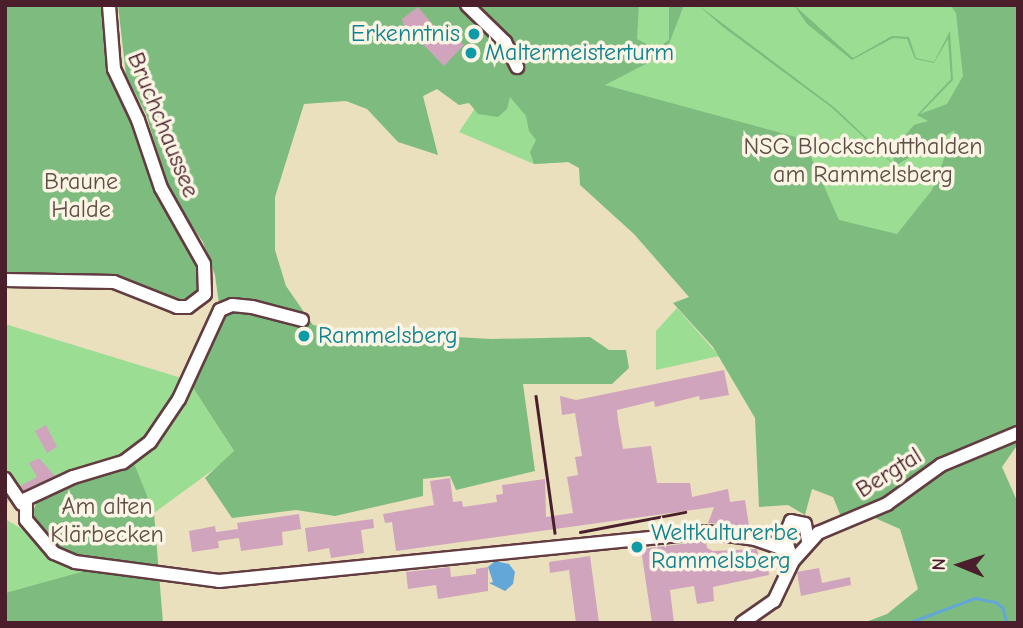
<!DOCTYPE html>
<html>
<head>
<meta charset="utf-8">
<style>
  body { margin:0 }
  #map { position:relative; width:1023px; height:628px; overflow:hidden; background:#eae0bd; font-family:"Comic Neue",sans-serif }
  div>[style] { position:absolute }
  [style*='--x'] { left:calc(var(--x)*1px); top:calc(var(--y)*1px); width:calc(var(--w)*1px); rotate:calc(var(--a)*1deg) }
  .green>* { inset:0; background:#9cdd94 }
  .forest>* { inset:0; background:#7dbc7e }
  .water>* { inset:0; background:#63a6d8 }
  .stream>* { height:2.5px; margin:-1.25px; padding:0 1.25px; transform-origin:1.25px; border-radius:1.25px; background:#63a6d8 }
  .building>* { inset:0; background:#d0a4bd }
  .roads { filter:drop-shadow(2px 0 #623c41) drop-shadow(-2px 0 #623c41) drop-shadow(0 2px #623c41) drop-shadow(0 -2px #623c41) }
  .minor>* { height:12px; margin:-6px; padding:0 6px; transform-origin:6px; border-radius:6px; background:#fff }
  .rail>* { height:2.5px; margin:-1.25px; padding:0 1.25px; transform-origin:1.25px; border-radius:1.25px; background:#4a1f2b }
  .dots>* { width:19px; height:19px; translate:-50% -50%; box-sizing:border-box; border:4px solid #fcf5e5; border-radius:50% }
  span { translate:-50% -50%; white-space:nowrap; text-align:center; line-height:1.15; -webkit-text-stroke:7px #fcf5e5; paint-order:stroke }
  .culture-label { font-size:24px; color:#0d838f }
  .right { translate:-100% -50%; text-align:right }
  .left { translate:0 -50%; text-align:left }
  .street-label { font-size:24px; color:#4a1f2b }
  .park-label { font-size:24px; color:#5e4e45 }
  .frame { position:absolute; inset:0; border:7px solid #4a1f2b; pointer-events:none }
  .north { position:absolute; left:925px; top:530px; width:70px; height:70px; -webkit-text-stroke:5px #fcf5e5; paint-order:stroke; rotate:272deg; font-size:19px; font-weight:700; line-height:28px; text-align:center; color:#4a1f2b }
  .north::after { content:''; display:block; margin:auto; width:24px; height:32px; background:#4a1f2b; clip-path:polygon(50% 0,100% 100%,50% 72%,0 100%) }
</style>
</head>
<body>
<div id="map">
  <div class="green">
    <div style="clip-path:polygon(493px 5px,1018px 5px,1018px 404px)"></div>
    <div style="clip-path:polygon(496px 77px,569px 162px,534px 164px,459px 132px)"></div>
    <div style="clip-path:polygon(677px 308px,719px 356px,656px 370px,656px 331px)"></div>
    <div style="clip-path:polygon(5px 324px,188px 380px,234px 451px,232px 456px,154px 513px,132px 461px,10px 493px,5px 514px)"></div>
    <div style="clip-path:polygon(5px 519px,34px 536px,51px 555px,84px 572px,5px 593px)"></div>
  </div>
  <div class="forest">
    <div style="clip-path:polygon(5px 5px,105px 5px,108px 68px,200px 265px,203px 287px,196px 298px,183px 303px,114px 275px,5px 274px)"></div>
    <div style="clip-path:polygon(118px 5px,639px 5px,637px 39px,656px 49px,669px 40px,669px 5px,684px 5px,665px 54px,605px 85px,803px 139px,839px 220px,897px 234px,932px 190px,955px 130px,895px 166px,831px 107px,723px 27px,698px 5px,835px 108px,894px 164px,893px 149px,914px 125px,928px 121px,917px 115px,951px 79px,948px 39px,934px 63px,915px 59px,907px 39px,893px 38px,852px 60px,807px 24px,794px 5px,853px 58px,892px 36px,909px 37px,916px 58px,934px 62px,950px 31px,953px 80px,920px 114px,947px 104px,963px 76px,956px 13px,950px 5px,1018px 5px,1018px 444px,1002px 467px,1018px 503px,1018px 623px,863px 623px,887px 614px,918px 589px,900px 529px,866px 514px,844px 524px,833px 497px,812px 489px,805px 515px,788px 505px,759px 507px,755px 418px,713px 347px,673px 303px,689px 297px,634px 234px,580px 185px,579px 168px,568px 162px,534px 164px,530px 152px,536px 140px,529px 131px,526px 116px,510px 97px,507px 109px,498px 117px,478px 114px,469px 103px,459px 105px,437px 89px,423px 96px,438px 155px,398px 142px,367px 109px,346px 101px,304px 104px,275px 197px,275px 250px,286px 286px,313px 325px,349px 331px,491px 339px,590px 337px,609px 350px,626px 350px,629px 368px,612px 384px,523px 384px,535px 471px,456px 490px,450px 476px,423px 479px,423px 496px,335px 516px,296px 510px,232px 518px,205px 478px,234px 451px,188px 380px,196px 380px,221px 319px,215px 275px,203px 242px,171px 196px,146px 114px,126px 75px)"></div>
    <div style="clip-path:polygon(133px 461px,154px 513px,163px 623px,5px 623px,5px 593px,85px 571px,86px 561px,57px 548px,38px 529px,31px 516px,40px 494px)"></div>
  </div>
  <div class="water">
    <div style="clip-path:polygon(495px 561px,509px 564px,515px 572px,513px 584px,505px 591px,489px 583px,493px 582px,488px 567px)"></div>
  </div>
  <div class="stream">
    <div style="--x:908;--y:623;--w:72;--a:-20.5"></div>
    <div style="--x:975;--y:598;--w:21;--a:11"></div>
    <div style="--x:996;--y:602;--w:9;--a:41"></div>
    <div style="--x:1003;--y:608;--w:16;--a:75"></div>
  </div>
  <div class="building">
    <div style="clip-path:polygon(418px 7px,444px 38px,449px 32px,464px 45px,444px 66px,403px 24px,402px 19px)"></div>
    <div style="clip-path:polygon(724px 370px,729px 395px,700px 400px,699px 396px,655px 407px,654px 401px,617px 410px,618px 420px,623px 449px,651px 446px,657px 483px,690px 483px,692px 497px,728px 489px,730px 502px,745px 500px,749px 526px,708px 523px,714px 507px,396px 551px,392px 522px,385px 523px,383px 514px,434px 505px,430px 481px,450px 478px,453px 502px,462px 501px,463px 507px,497px 502px,496px 495px,503px 494px,502px 485px,545px 479px,546px 517px,573px 513px,567px 477px,578px 475px,575px 457px,582px 456px,575px 413px,562px 415px,560px 396px,576px 400px)"></div>
    <div style="clip-path:polygon(46px 425px,57px 447px,47px 453px,35px 431px)"></div>
    <div style="clip-path:polygon(39px 458px,55px 476px,23px 491px,20px 486px,37px 477px,29px 463px)"></div>
    <div style="clip-path:polygon(299px 514px,301px 529px,282px 532px,283px 545px,241px 551px,239px 538px,218px 541px,219px 548px,192px 552px,189px 531px,215px 526px,216px 532px,238px 529px,237px 523px)"></div>
    <div style="clip-path:polygon(373px 519px,374px 528px,361px 530px,364px 553px,331px 558px,329px 548px,308px 552px,305px 528px)"></div>
    <div style="clip-path:polygon(706px 541px,707px 548px,713px 551px,757px 549px,758px 555px,766px 554px,769px 575px,713px 587px,714px 601px,697px 604px,694px 586px,670px 590px,674px 623px,652px 623px,641px 549px)"></div>
    <div style="clip-path:polygon(590px 556px,599px 623px,576px 623px,569px 570px,550px 573px,549px 562px)"></div>
    <div style="clip-path:polygon(450px 567px,451px 577px,476px 574px,476px 569px,488px 567px,488px 591px,438px 599px,436px 585px,408px 589px,406px 572px)"></div>
    <div style="clip-path:polygon(819px 568px,822px 583px,850px 577px,851px 585px,801px 596px,797px 572px)"></div>
  </div>
  <div class="roads">
    <div class="minor">
      <div style="--x:467;--y:5;--w:53;--a:44.2"></div>
      <div style="--x:505;--y:42;--w:28;--a:64"></div>
      <div style="--x:5;--y:280;--w:109;--a:1.1"></div>
      <div style="--x:114;--y:282;--w:68;--a:21.6"></div>
      <div style="--x:177;--y:307;--w:11;--a:0"></div>
      <div style="--x:188;--y:307;--w:21;--a:-37"></div>
      <div style="--x:205;--y:294;--w:30;--a:-92"></div>
      <div style="--x:204;--y:264;--w:87;--a:-119.5"></div>
      <div style="--x:161;--y:188;--w:72;--a:-108.7"></div>
      <div style="--x:138;--y:120;--w:56;--a:-115.2"></div>
      <div style="--x:114;--y:69;--w:64;--a:-94.5"></div>
      <div style="--x:302;--y:320;--w:52;--a:-165.4"></div>
      <div style="--x:252;--y:307;--w:20;--a:-174"></div>
      <div style="--x:232;--y:305;--w:13;--a:157"></div>
      <div style="--x:220;--y:310;--w:98;--a:114.7"></div>
      <div style="--x:179;--y:399;--w:52;--a:124"></div>
      <div style="--x:150;--y:442;--w:34;--a:143"></div>
      <div style="--x:123;--y:462;--w:52;--a:163.3"></div>
      <div style="--x:73;--y:477;--w:52;--a:154.9"></div>
      <div style="--x:26;--y:499;--w:21;--a:90"></div>
      <div style="--x:26;--y:520;--w:43;--a:49.7"></div>
      <div style="--x:54;--y:553;--w:23;--a:23"></div>
      <div style="--x:75;--y:562;--w:145;--a:7.5"></div>
      <div style="--x:219;--y:581;--w:490;--a:-5.7"></div>
      <div style="--x:707;--y:532;--w:49;--a:8.3"></div>
      <div style="--x:755;--y:539;--w:36;--a:19"></div>
      <div style="--x:5;--y:479;--w:30;--a:56"></div>
      <div style="--x:790;--y:554;--w:19;--a:-106"></div>
      <div style="--x:785;--y:536;--w:16;--a:-68"></div>
      <div style="--x:791;--y:521;--w:14;--a:12"></div>
      <div style="--x:805;--y:524;--w:17;--a:80"></div>
      <div style="--x:742;--y:623;--w:39;--a:-35"></div>
      <div style="--x:774;--y:601;--w:44;--a:-64.6"></div>
      <div style="--x:793;--y:561;--w:38;--a:-48"></div>
      <div style="--x:818;--y:533;--w:75;--a:-22.8"></div>
      <div style="--x:887;--y:504;--w:67;--a:-35.8"></div>
      <div style="--x:941;--y:465;--w:83;--a:-22.6"></div>
    </div>
  </div>
  <div class="rail">
    <div style="--x:536;--y:396;--w:138;--a:82.1"></div>
    <div style="--x:580;--y:532;--w:107;--a:-10.8"></div>
  </div>
  <div class="dots">
    <div style="left:474px;top:34px;background:#0f9aa8"></div>
    <div style="left:471px;top:53px;background:#0f9aa8"></div>
    <div style="left:304px;top:336px;background:#0f9aa8"></div>
    <div style="left:637px;top:547px;background:#0f9aa8"></div>
  </div>
  <div class="culture-label">
    <span class="right" style="left:460px;top:34px">Erkenntnis</span>
    <span class="left" style="left:485px;top:53px">Maltermeisterturm</span>
    <span class="left" style="left:318px;top:336px">Rammelsberg</span>
    <span class="left" style="left:651px;top:547px">Weltkulturerbe<br>Rammelsberg</span>
  </div>
  <div class="street-label">
    <span style="left:163px;top:125px;rotate:68deg">Bruchchaussee</span>
    <span style="left:889px;top:473px;rotate:-32deg">Bergtal</span>
  </div>
  <div class="park-label">
    <span style="left:863px;top:161px">NSG Blockschutthalden<br>am Rammelsberg</span>
    <span style="left:81px;top:196px">Braune<br>Halde</span>
    <span style="left:107px;top:521px">Am alten<br>Klärbecken</span>
  </div>
  <div class="frame"></div>
  <div class="north">N</div>
</div>
</body>
</html>
